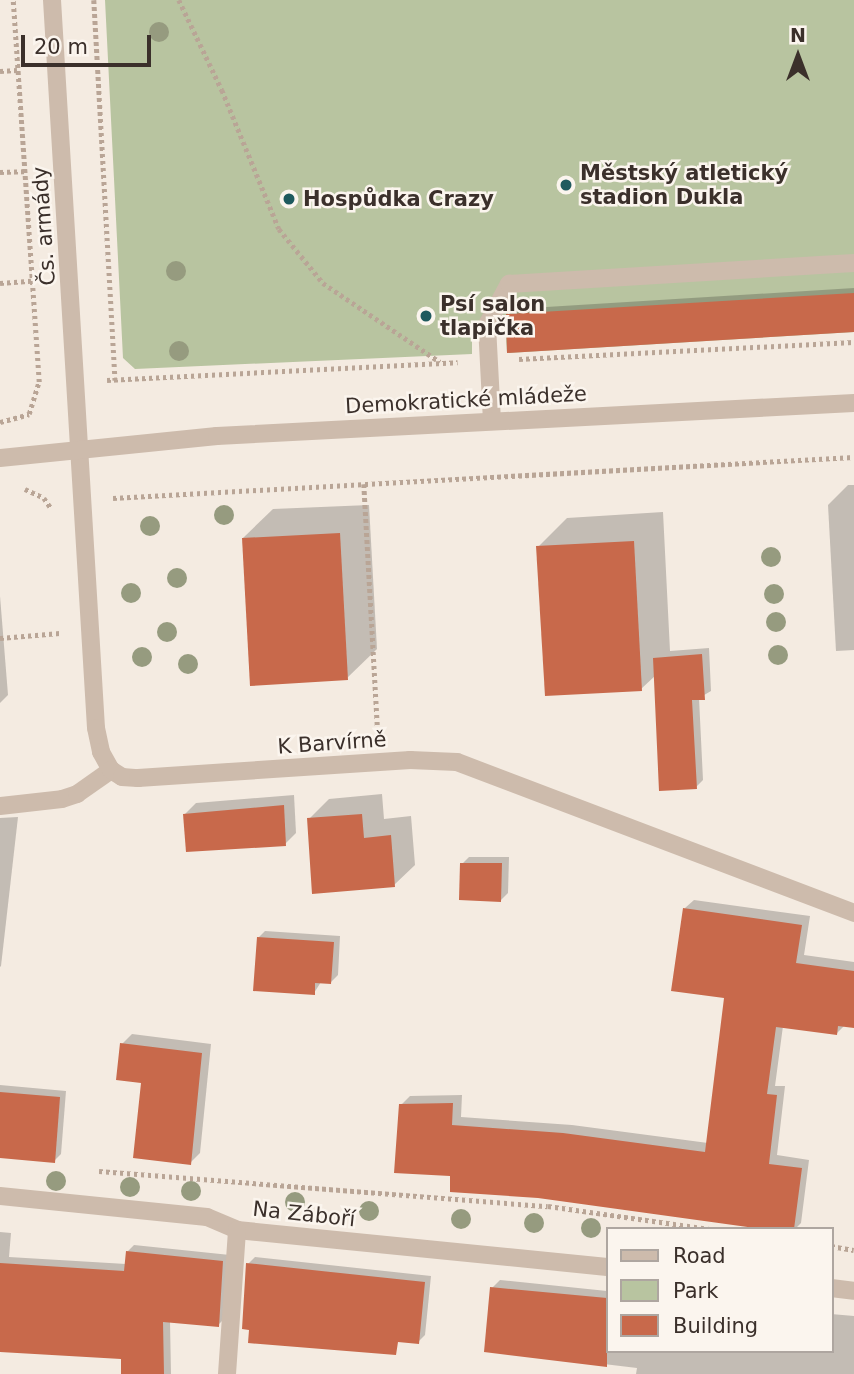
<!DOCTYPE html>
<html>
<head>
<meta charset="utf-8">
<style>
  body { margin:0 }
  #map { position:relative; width:854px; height:1374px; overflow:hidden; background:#f4ebe1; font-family:"DejaVu Sans",sans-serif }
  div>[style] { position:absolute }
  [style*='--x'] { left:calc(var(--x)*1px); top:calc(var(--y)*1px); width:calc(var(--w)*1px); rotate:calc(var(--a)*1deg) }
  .green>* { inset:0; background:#b8c4a0 }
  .shadow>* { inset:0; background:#0003 }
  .building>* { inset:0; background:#c8694b }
  .path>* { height:4.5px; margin-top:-2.25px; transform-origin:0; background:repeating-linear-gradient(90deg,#b9a596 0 3.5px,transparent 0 7px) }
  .service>* { height:18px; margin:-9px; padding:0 9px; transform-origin:9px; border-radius:9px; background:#cdbbac }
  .minor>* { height:18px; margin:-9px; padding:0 9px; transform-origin:9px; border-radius:9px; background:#cdbbac }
  .trees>* { width:20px; height:20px; margin:-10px; border-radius:50%; background:#969b7f }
  .dots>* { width:19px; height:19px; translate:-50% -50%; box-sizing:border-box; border:4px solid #fbf5ee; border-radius:50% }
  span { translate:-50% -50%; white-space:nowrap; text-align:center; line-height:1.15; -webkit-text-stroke:5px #fbf5ee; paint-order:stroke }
  .poi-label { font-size:21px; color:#3b302b; font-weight:700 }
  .left { translate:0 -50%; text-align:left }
  .street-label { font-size:21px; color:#3b302b }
  .legend { position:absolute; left:606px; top:1227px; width:228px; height:126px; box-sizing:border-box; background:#fbf5ee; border:2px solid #aea6a0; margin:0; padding:9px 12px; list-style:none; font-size:21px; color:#3b302b }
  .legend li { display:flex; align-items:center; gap:14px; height:35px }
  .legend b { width:35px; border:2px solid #aea6a0 }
  .north { position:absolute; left:763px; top:21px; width:70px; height:70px; -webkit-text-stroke:5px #fbf5ee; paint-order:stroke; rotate:0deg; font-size:19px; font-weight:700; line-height:28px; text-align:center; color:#3b302b }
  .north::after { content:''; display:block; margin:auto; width:24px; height:32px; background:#3b302b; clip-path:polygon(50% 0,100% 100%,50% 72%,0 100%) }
  .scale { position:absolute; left:21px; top:35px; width:130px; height:32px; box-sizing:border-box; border:4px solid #3b302b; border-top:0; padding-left:9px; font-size:21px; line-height:24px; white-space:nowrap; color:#3b302b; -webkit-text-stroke:5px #fbf5ee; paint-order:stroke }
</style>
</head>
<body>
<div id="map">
  <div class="green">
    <div style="clip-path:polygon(105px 0,854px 0,854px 332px,507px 353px,505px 324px,472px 325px,472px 354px,135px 369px,123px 358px)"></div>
  </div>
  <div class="shadow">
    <div style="clip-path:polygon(854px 288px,854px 330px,507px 316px,514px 309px)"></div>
    <div style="clip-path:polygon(848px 485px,854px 485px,854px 650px,836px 651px,828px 505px)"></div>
    <div style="clip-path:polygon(369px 505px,377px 649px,347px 678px,243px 538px,273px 509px)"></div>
    <div style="clip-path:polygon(663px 512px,670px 651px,709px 648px,711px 691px,699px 698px,703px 780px,696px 787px,656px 675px,641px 689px,538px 547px,567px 518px)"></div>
    <div style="clip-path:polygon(0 596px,8px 695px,0 703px)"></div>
    <div style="clip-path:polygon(382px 794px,384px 819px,411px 816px,415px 865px,394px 885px,309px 819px,329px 799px)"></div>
    <div style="clip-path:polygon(294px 795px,296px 833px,285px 844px,185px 814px,196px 803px)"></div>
    <div style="clip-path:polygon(18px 817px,1px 966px,0 967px,0 818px)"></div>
    <div style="clip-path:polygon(469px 857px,509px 857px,508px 893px,501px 900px,462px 864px)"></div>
    <div style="clip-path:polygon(694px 900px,810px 916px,804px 955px,854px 962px,854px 1026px,845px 1025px,836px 1034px,783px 1026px,775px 1086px,785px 1086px,777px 1155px,809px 1160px,801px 1223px,795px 1229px,773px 1229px,452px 1175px,401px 1105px,410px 1096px,462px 1095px,461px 1117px,572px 1125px,708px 1143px,726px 997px,685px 908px)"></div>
    <div style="clip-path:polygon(265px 931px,340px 936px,338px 975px,331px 982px,321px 982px,314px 993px,258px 938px)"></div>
    <div style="clip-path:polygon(132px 1034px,211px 1044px,200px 1153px,190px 1163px,122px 1044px)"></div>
    <div style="clip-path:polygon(0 1085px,66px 1091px,61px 1154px,54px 1161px,0 1156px)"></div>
    <div style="clip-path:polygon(0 1232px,11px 1233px,9px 1257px,126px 1264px,127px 1252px,134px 1245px,230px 1255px,225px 1318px,218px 1325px,170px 1321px,171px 1374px,122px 1374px,122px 1358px,0 1337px)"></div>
    <div style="clip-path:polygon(255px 1257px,431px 1276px,425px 1335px,418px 1342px,248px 1264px)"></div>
    <div style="clip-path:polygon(500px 1280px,607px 1291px,607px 1351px,831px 1351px,831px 1314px,854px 1316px,854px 1374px,636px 1374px,637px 1368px,486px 1350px,492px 1288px)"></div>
  </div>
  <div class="building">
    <div style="clip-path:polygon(854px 293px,854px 332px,507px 353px,506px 314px)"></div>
    <div style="clip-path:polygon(340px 533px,348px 680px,250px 686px,242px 538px)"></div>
    <div style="clip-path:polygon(634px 541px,642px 691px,545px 696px,536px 546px)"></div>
    <div style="clip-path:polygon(702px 654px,705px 700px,692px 700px,697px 789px,659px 791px,653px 658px)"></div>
    <div style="clip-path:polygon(284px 805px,286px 846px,186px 852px,183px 814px)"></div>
    <div style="clip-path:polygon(362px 814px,364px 838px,391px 835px,395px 887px,312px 894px,307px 818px)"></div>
    <div style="clip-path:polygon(460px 863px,502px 863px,501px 902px,459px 900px)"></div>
    <div style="clip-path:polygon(683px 908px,802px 925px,796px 963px,854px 971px,854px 1028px,838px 1026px,837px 1035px,776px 1027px,767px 1094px,777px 1095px,769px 1164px,802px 1168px,794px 1229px,762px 1229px,538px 1198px,450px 1192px,450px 1176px,394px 1173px,399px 1104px,453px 1103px,452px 1125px,563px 1133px,705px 1152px,724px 998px,671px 991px)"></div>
    <div style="clip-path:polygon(257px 937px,334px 942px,331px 984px,315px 983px,315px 995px,253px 991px)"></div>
    <div style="clip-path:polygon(120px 1043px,202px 1053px,191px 1165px,133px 1158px,141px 1083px,116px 1080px)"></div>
    <div style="clip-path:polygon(0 1092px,60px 1097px,55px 1163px,0 1158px)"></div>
    <div style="clip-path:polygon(126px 1251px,223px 1261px,219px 1327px,163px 1322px,164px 1374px,121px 1374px,121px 1359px,0 1352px,0 1263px,124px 1271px)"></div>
    <div style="clip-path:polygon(246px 1263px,425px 1282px,419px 1344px,398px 1342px,396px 1355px,248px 1343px,249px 1330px,242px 1329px)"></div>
    <div style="clip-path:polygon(490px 1287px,607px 1298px,607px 1367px,484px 1352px)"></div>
  </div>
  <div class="path">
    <div style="--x:94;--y:0;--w:381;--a:86.8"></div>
    <div style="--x:179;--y:0;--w:100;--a:64.5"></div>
    <div style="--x:222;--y:90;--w:150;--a:67.7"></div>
    <div style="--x:279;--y:229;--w:70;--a:50.8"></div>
    <div style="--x:323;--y:283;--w:141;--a:34"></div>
    <div style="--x:0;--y:71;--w:17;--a:-3"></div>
    <div style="--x:0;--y:172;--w:24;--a:-2"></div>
    <div style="--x:0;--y:283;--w:31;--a:-4"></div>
    <div style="--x:519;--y:359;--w:335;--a:-2.9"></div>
    <div style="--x:107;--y:380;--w:351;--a:-2.9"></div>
    <div style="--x:0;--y:422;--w:30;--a:-15"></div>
    <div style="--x:29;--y:414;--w:34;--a:-73"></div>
    <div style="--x:39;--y:382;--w:383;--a:-93.9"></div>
    <div style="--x:364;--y:484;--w:247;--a:86.8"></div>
    <div style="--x:25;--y:489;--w:21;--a:25"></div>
    <div style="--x:44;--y:498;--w:12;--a:55"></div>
    <div style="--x:113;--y:498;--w:742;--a:-3.17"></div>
    <div style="--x:0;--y:638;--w:60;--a:-4.8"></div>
    <div style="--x:99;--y:1171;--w:450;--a:4.5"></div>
    <div style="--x:548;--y:1206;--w:163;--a:8.1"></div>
    <div style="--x:831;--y:1246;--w:23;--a:10"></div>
  </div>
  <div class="service">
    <div style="--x:492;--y:421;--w:96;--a:-93"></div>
    <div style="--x:487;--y:325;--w:47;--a:-61.8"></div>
    <div style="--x:509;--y:284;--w:346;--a:-3.5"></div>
    <div style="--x:0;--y:806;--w:62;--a:-6.4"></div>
    <div style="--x:62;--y:799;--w:16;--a:-18"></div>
    <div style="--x:77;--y:794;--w:42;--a:-35.2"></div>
  </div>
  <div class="minor">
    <div style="--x:52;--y:0;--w:729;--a:86.54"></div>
    <div style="--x:96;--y:728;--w:25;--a:78"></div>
    <div style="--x:101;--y:752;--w:21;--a:61"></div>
    <div style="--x:111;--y:770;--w:13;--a:32"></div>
    <div style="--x:122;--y:777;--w:16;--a:4"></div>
    <div style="--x:138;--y:778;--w:273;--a:-3.8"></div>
    <div style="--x:410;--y:760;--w:47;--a:2.4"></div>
    <div style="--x:457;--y:762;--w:425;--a:20.8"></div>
    <div style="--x:0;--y:458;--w:218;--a:-5.8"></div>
    <div style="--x:217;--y:436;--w:638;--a:-2.97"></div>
    <div style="--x:0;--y:1196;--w:208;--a:5.8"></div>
    <div style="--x:207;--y:1217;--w:33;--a:23"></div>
    <div style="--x:237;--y:1230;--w:372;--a:5.7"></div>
    <div style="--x:831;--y:1288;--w:23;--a:7"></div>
    <div style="--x:227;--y:1374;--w:144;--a:-86"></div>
  </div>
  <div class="trees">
    <div style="left:159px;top:32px"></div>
    <div style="left:176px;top:271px"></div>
    <div style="left:179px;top:351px"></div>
    <div style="left:224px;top:515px"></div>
    <div style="left:150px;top:526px"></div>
    <div style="left:771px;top:557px"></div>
    <div style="left:177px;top:578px"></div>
    <div style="left:131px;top:593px"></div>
    <div style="left:774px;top:594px"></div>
    <div style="left:776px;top:622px"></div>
    <div style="left:167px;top:632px"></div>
    <div style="left:778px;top:655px"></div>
    <div style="left:142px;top:657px"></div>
    <div style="left:188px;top:664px"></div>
    <div style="left:56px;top:1181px"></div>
    <div style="left:130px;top:1187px"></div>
    <div style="left:191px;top:1191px"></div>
    <div style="left:295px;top:1202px"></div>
    <div style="left:369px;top:1211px"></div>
    <div style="left:461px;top:1219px"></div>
    <div style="left:534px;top:1223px"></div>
    <div style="left:591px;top:1228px"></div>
  </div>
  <div class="dots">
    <div style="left:566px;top:185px;background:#1f5a5e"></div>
    <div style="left:289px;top:199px;background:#1f5a5e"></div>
    <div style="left:426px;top:316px;background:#1f5a5e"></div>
  </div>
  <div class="poi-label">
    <span class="left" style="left:580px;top:185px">Městský atletický<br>stadion Dukla</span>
    <span class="left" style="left:303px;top:199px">Hospůdka Crazy</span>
    <span class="left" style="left:440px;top:316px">Psí salon<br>tlapička</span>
  </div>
  <div class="street-label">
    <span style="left:44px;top:226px;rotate:-94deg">Čs. armády</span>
    <span style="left:466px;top:400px;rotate:-3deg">Demokratické mládeže</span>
    <span style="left:332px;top:743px;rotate:-4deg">K Barvírně</span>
    <span style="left:304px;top:1214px;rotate:6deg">Na Záboří</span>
  </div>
  <ul class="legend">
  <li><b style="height:9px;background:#cdbbac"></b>Road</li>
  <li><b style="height:19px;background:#b8c4a0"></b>Park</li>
  <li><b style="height:19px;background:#c8694b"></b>Building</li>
  </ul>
  <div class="north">N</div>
  <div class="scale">20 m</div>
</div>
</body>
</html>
